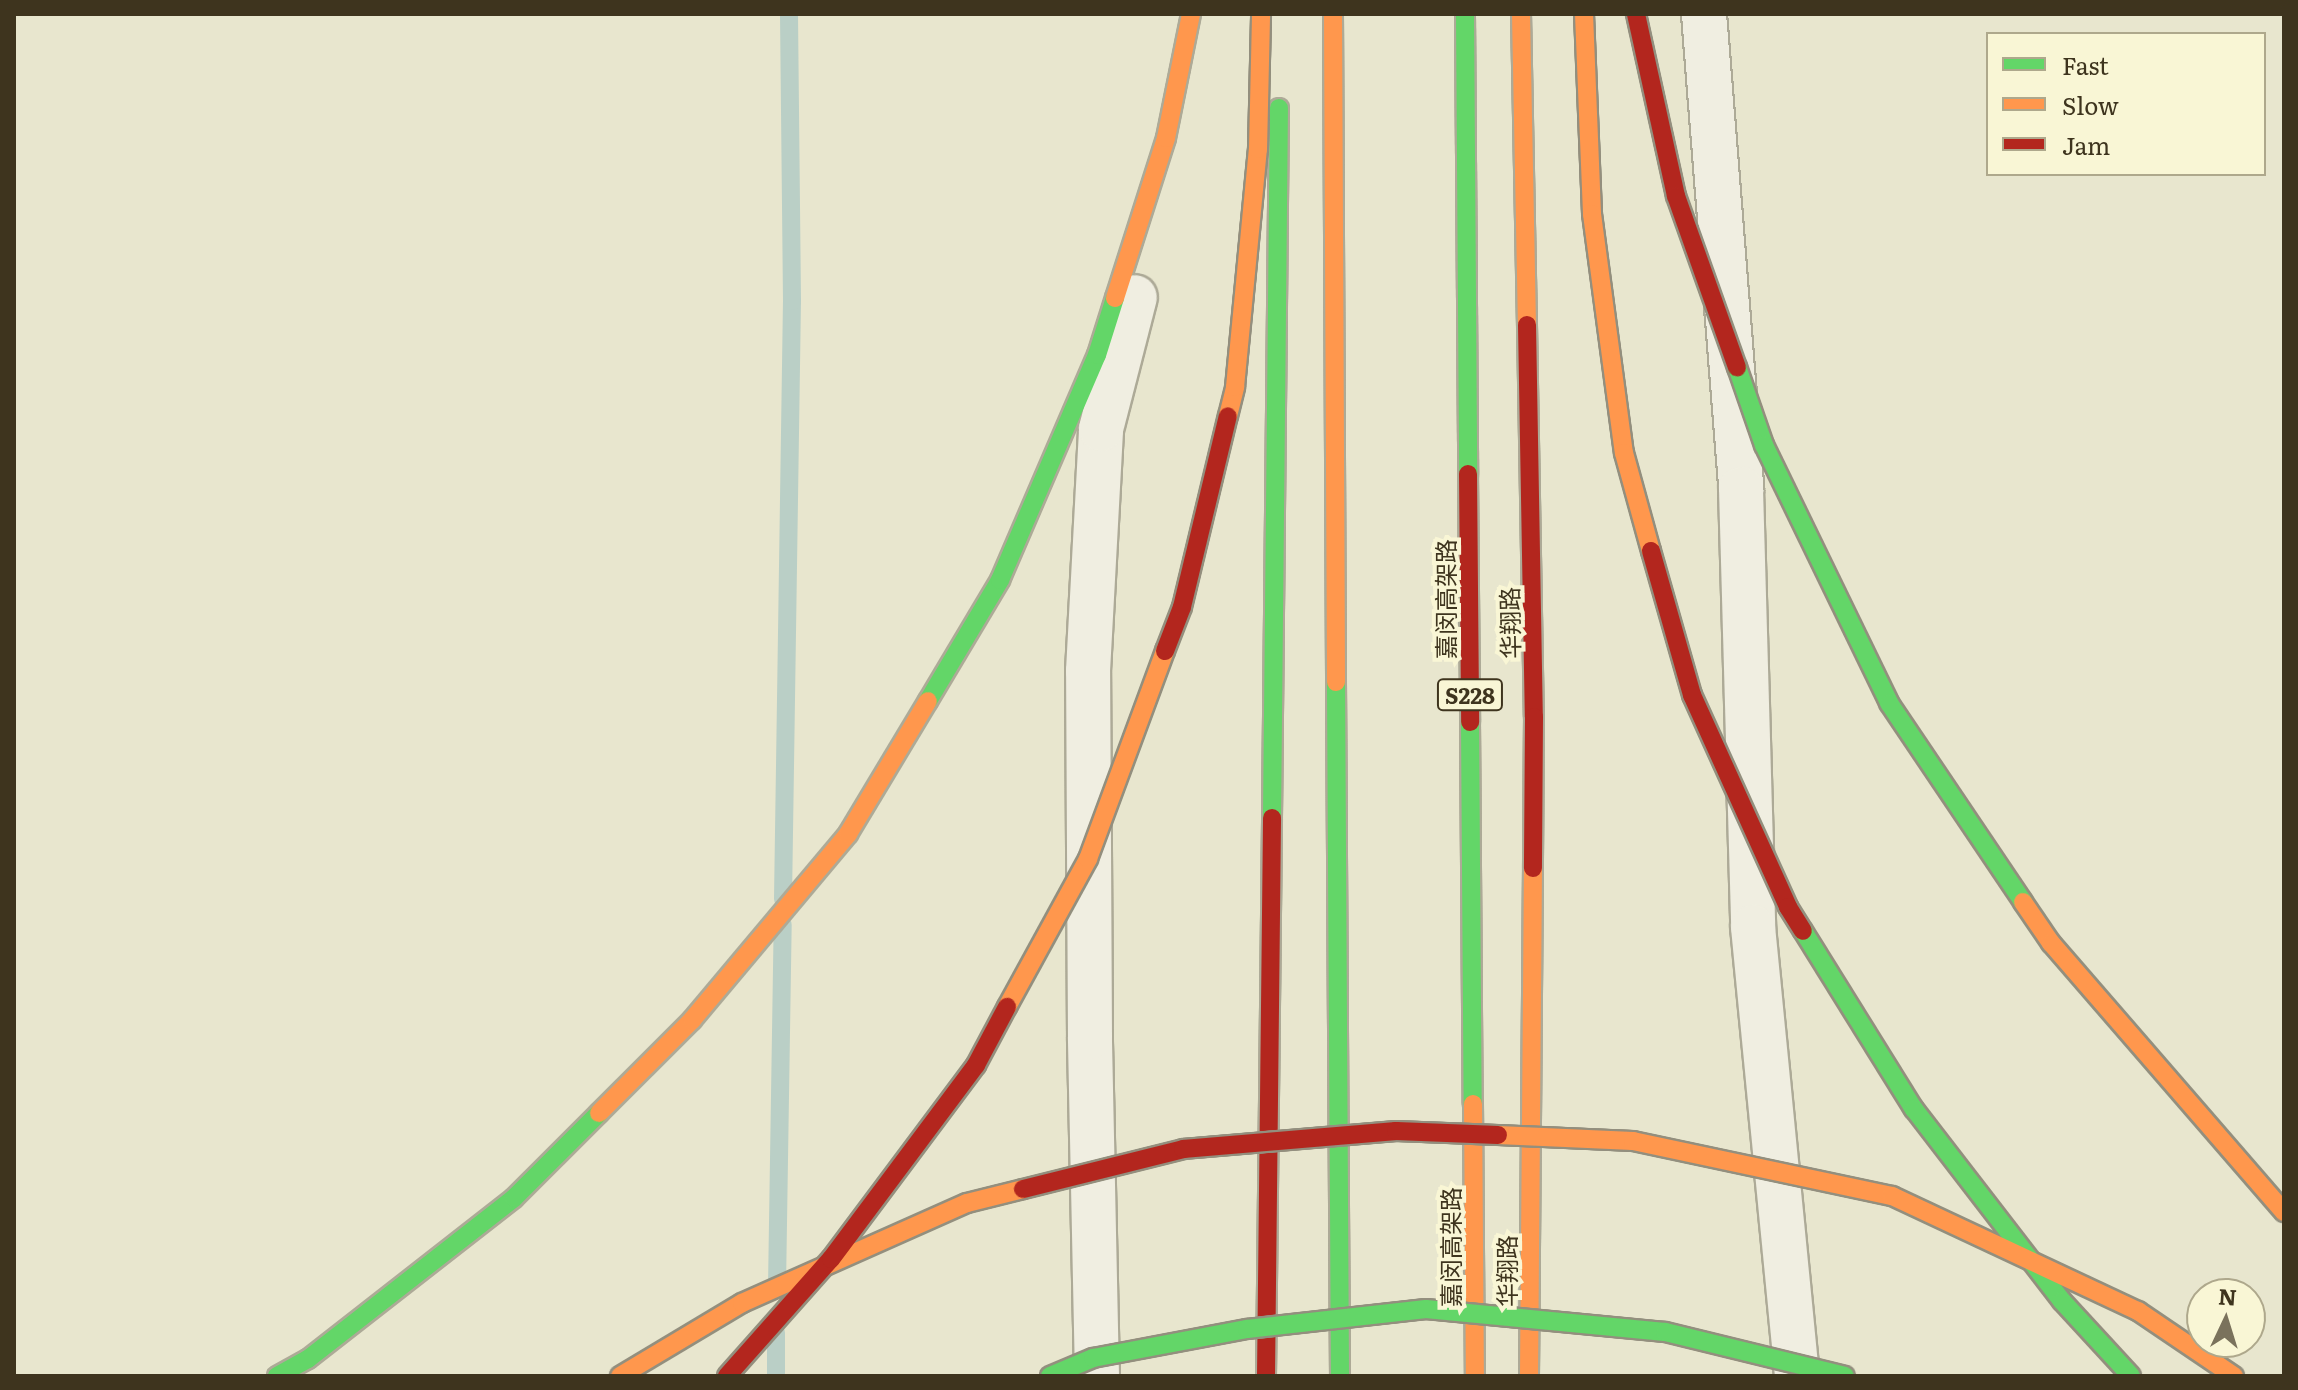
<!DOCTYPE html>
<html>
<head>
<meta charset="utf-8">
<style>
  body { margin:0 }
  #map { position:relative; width:2298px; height:1390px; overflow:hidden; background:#e8e6ce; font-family:Literata,"Noto Sans SC",serif }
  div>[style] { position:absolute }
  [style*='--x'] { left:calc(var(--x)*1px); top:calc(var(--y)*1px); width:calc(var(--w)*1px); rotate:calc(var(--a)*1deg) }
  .stream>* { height:18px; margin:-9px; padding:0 9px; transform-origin:9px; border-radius:9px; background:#bacfc6 }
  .roads { filter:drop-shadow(2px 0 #adaa97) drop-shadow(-2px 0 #adaa97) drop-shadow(0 2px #adaa97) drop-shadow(0 -2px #adaa97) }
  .street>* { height:44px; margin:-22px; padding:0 22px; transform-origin:22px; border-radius:22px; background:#f0eee1 }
  .fast>* { height:18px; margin:-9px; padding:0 9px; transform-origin:9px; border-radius:9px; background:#63d668 }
  .slow>* { height:18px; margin:-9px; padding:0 9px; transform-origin:9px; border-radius:9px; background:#ff974d }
  .jam>* { height:18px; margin:-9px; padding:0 9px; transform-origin:9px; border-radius:9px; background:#b3261e }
  .bridges { filter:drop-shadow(2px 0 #938f7e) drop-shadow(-2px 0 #938f7e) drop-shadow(0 2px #938f7e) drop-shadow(0 -2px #938f7e) }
  .fast-bridge>* { height:18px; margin:-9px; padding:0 9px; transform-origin:9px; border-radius:9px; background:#63d668 }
  .slow-bridge>* { height:18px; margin:-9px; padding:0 9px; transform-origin:9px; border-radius:9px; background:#ff974d }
  .jam-bridge>* { height:18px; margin:-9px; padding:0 9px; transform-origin:9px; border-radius:9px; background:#b3261e }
  span { translate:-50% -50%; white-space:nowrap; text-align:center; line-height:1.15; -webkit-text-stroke:8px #f9f6d5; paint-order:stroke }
  .shield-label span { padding:2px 6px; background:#f9f6d5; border:2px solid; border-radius:6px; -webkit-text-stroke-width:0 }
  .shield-label { font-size:22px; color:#3e341e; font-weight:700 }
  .street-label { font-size:24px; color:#3e341e }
  .frame { position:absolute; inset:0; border:16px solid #3e341e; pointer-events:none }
  .legend { position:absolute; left:1986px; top:32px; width:280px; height:144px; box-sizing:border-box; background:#f9f6d5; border:2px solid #aea88c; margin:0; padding:10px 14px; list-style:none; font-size:24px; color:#3e341e }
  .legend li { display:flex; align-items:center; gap:16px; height:40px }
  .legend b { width:40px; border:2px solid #aea88c }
  .north { position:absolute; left:2186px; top:1278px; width:80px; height:80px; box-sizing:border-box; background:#f9f6d5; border:2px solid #aea88c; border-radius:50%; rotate:4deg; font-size:22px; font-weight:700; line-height:32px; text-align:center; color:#3e341e }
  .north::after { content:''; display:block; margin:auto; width:28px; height:36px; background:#7a725c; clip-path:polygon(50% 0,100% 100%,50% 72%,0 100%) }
</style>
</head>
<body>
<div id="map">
  <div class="stream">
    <div style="--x:783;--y:899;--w:598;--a:-89.14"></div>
    <div style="--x:792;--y:301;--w:287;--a:-90.6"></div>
    <div style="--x:777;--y:1287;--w:362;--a:-89.1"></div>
    <div style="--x:776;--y:1376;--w:43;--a:-90"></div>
  </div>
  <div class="roads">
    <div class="street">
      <div style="--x:1704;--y:14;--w:476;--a:85.5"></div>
      <div style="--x:1741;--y:489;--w:438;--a:88.4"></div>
      <div style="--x:1753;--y:927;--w:451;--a:84.4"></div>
      <div style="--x:1097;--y:1376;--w:339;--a:-91.2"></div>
      <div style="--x:1090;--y:1037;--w:366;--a:-90.3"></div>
      <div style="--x:1088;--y:671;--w:242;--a:-86.9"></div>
      <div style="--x:1101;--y:429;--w:136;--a:-75.6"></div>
    </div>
    <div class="fast">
      <div style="--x:1465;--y:14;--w:460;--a:89.6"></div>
      <div style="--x:1336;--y:682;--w:694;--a:89.67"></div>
      <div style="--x:928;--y:701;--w:141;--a:-59.2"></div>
      <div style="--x:1000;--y:580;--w:245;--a:-66.7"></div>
      <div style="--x:1097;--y:355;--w:60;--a:-72.5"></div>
      <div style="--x:1470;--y:722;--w:382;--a:89.6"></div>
      <div style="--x:1272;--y:818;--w:710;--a:-89.44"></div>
      <div style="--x:277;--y:1376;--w:35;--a:-29"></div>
      <div style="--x:308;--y:1359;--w:261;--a:-38"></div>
      <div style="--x:514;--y:1198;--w:120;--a:-45"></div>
    </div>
    <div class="slow">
      <div style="--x:1333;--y:14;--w:668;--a:89.74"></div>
      <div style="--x:1521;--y:14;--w:311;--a:88.9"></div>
      <div style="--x:1115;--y:298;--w:168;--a:-72.3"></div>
      <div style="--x:1166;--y:138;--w:126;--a:-78.6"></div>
      <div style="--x:1473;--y:1104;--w:272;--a:89.6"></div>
      <div style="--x:599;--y:1113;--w:132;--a:-45"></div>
      <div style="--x:692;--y:1020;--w:243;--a:-50"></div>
      <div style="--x:848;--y:834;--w:155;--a:-59"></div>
      <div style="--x:1529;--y:1376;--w:508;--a:-89.55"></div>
    </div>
    <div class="jam">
      <div style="--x:1527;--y:325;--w:392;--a:89"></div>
      <div style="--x:1534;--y:717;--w:151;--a:90.4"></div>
      <div style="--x:1468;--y:474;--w:248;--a:89.5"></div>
      <div style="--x:1266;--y:1376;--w:558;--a:-89.38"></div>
    </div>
  </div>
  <div class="bridges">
    <div class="fast-bridge">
      <div style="--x:1737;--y:367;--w:83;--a:70.9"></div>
      <div style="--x:1764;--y:445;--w:287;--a:64.1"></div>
      <div style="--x:1889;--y:703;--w:240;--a:56"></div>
      <div style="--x:1803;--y:931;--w:210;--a:58.1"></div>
      <div style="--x:1914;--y:1109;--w:242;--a:52.4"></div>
      <div style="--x:2062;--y:1301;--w:102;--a:47.4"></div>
      <div style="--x:1050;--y:1376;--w:47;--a:-22.7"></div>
      <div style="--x:1093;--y:1358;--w:157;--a:-10.7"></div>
      <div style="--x:1247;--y:1329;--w:180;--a:-6.4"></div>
      <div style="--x:1426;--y:1309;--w:240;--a:5.5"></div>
      <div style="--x:1665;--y:1332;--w:185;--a:13.7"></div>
    </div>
    <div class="slow-bridge">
      <div style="--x:1584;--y:14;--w:200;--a:87.7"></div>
      <div style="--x:1592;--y:214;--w:241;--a:82.4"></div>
      <div style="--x:1624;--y:453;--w:102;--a:74.6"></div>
      <div style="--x:1228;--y:416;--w:30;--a:-76"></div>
      <div style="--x:1235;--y:387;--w:239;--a:-84.5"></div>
      <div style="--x:1258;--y:149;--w:135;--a:-88.7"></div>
      <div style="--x:2023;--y:902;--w:50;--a:55.7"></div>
      <div style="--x:2051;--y:943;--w:356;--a:49.1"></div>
      <div style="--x:1007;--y:1007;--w:169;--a:-61.3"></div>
      <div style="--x:1088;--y:859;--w:222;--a:-69.7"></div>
      <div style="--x:1498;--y:1135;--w:135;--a:2.5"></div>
      <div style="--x:1633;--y:1141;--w:265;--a:12"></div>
      <div style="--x:1892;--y:1196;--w:272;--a:25.1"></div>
      <div style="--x:2138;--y:1311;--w:116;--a:34.1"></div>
      <div style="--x:620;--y:1376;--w:142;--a:-30.9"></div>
      <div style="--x:742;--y:1303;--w:246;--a:-24"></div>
      <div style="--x:967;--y:1203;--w:58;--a:-14"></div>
    </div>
    <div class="jam-bridge">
      <div style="--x:1636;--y:14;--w:186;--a:77.6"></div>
      <div style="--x:1676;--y:196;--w:182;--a:70.4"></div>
      <div style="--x:1651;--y:551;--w:150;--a:74.1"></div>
      <div style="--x:1692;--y:695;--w:233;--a:65.6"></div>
      <div style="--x:1788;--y:907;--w:28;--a:58"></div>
      <div style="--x:1165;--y:651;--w:47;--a:-68.9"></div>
      <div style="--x:1182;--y:607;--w:196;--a:-76.5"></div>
      <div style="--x:1023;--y:1189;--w:165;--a:-14"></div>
      <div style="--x:1183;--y:1149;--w:214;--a:-4.8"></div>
      <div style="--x:1396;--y:1131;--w:102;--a:2.2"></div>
      <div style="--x:727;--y:1376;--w:157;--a:-48.4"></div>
      <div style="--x:831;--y:1259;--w:242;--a:-53.2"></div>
      <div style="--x:976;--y:1065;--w:66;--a:-61.9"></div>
    </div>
  </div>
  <div class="shield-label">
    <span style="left:1470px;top:695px">S228</span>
  </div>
  <div class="street-label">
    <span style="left:1445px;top:599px;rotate:-90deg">嘉闵高架路</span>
    <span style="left:1509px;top:623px;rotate:-91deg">华翔路</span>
    <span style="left:1450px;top:1247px;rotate:-90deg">嘉闵高架路</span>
    <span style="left:1506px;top:1271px;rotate:-90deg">华翔路</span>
  </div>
  <div class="frame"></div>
  <ul class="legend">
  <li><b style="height:10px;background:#63d668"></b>Fast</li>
  <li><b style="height:10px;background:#ff974d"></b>Slow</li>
  <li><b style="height:10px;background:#b3261e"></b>Jam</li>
  </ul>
  <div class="north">N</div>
</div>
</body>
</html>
